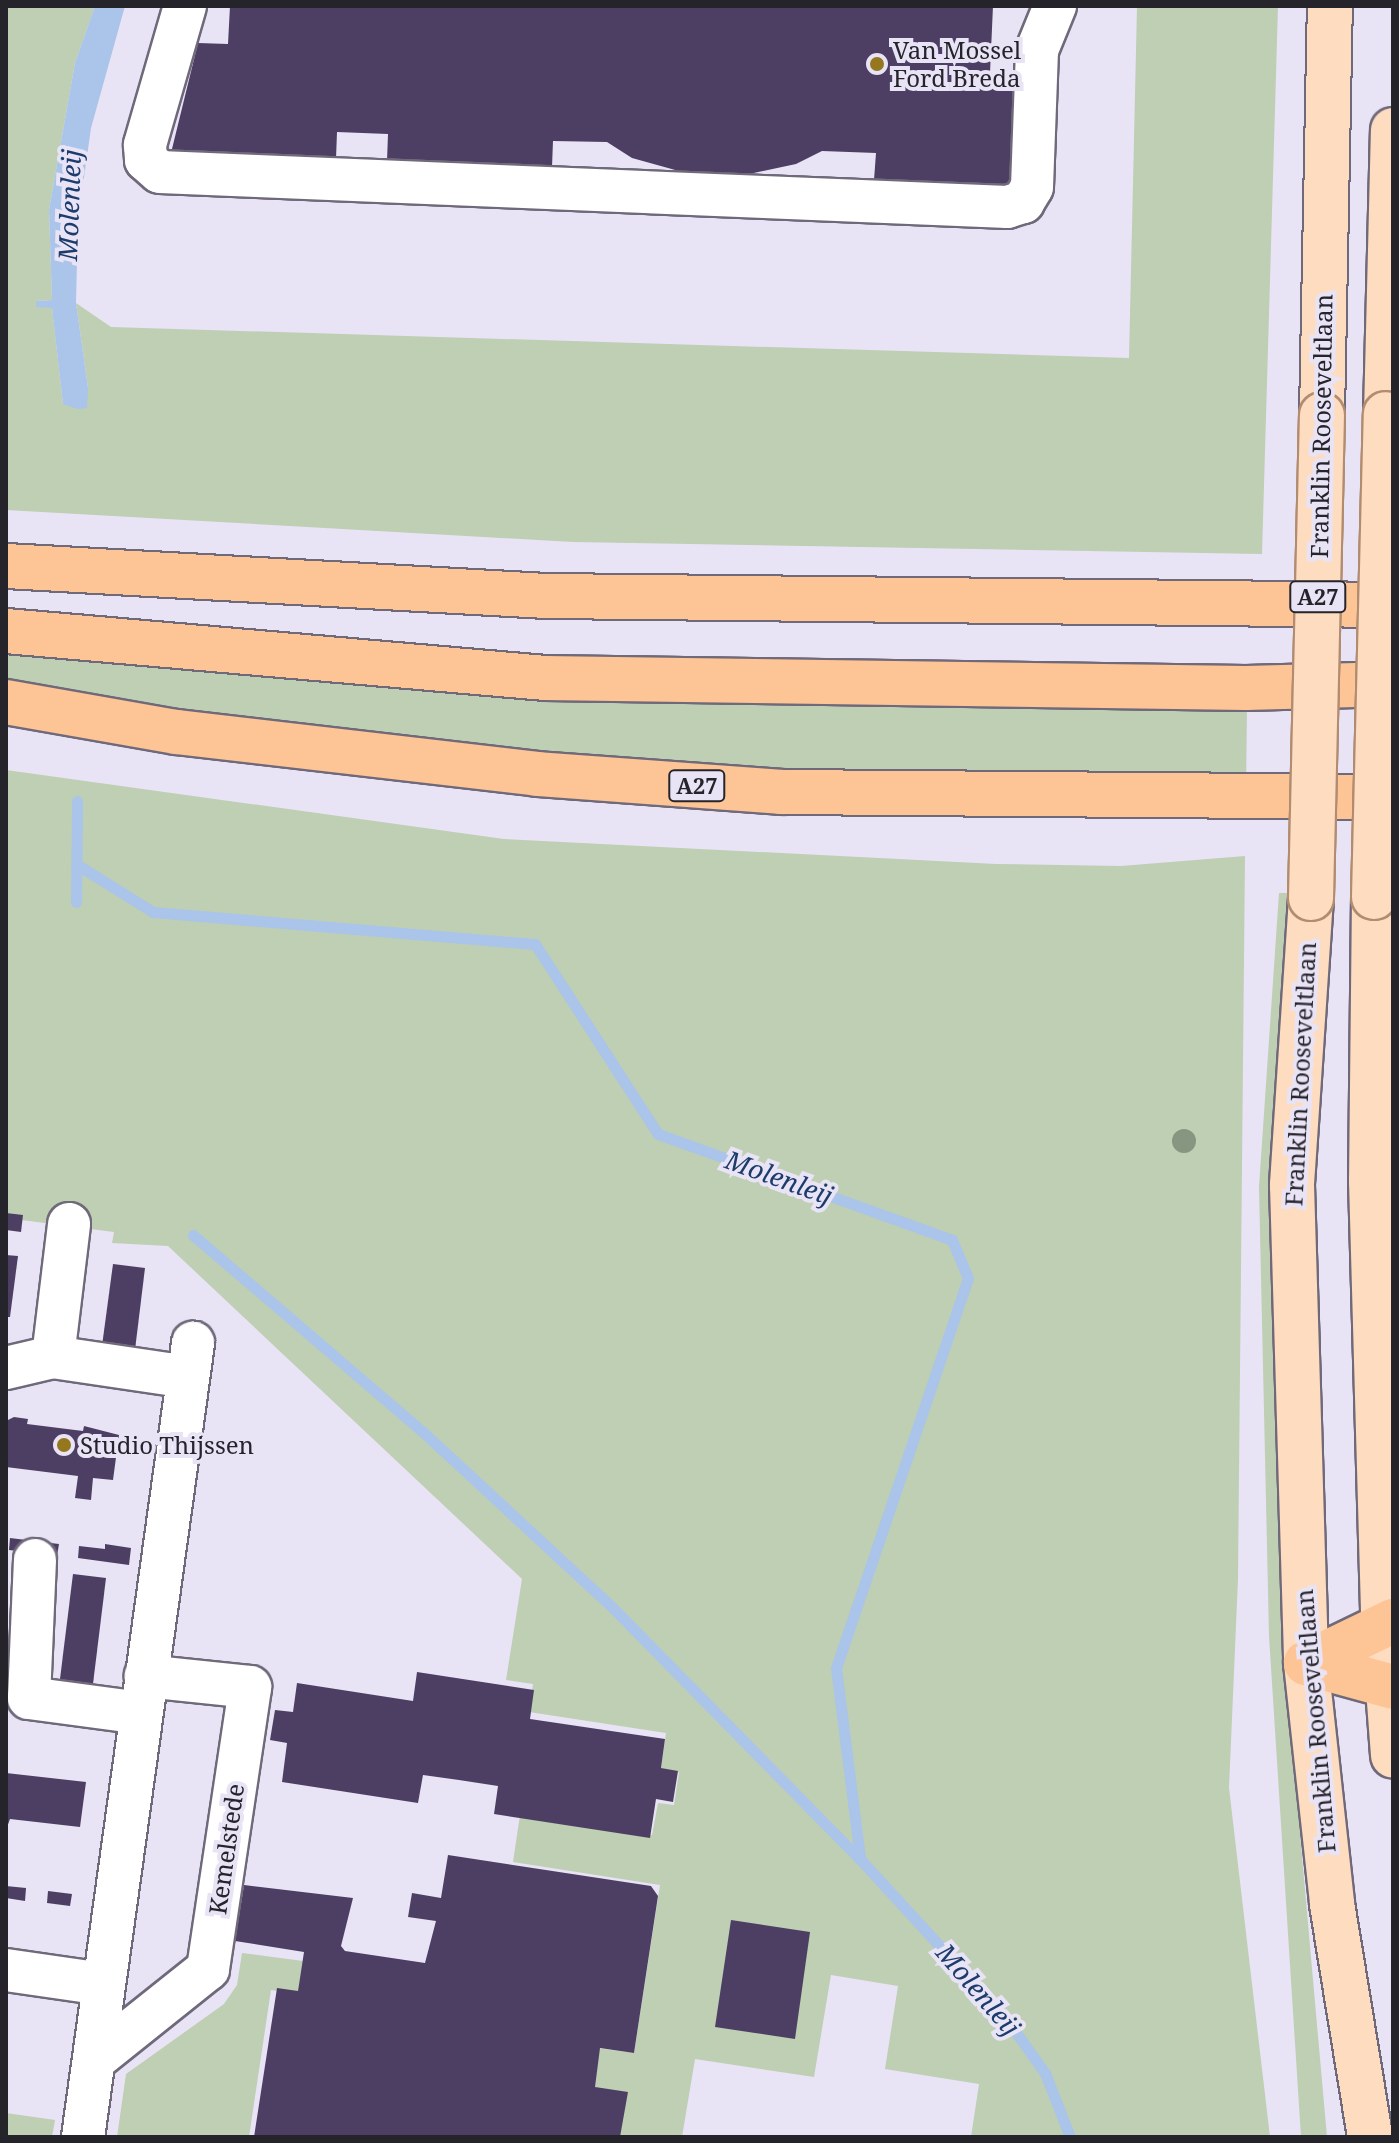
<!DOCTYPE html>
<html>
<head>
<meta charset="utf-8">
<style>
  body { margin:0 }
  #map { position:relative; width:1399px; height:2143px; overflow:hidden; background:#e9e3f6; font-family:"Noto Serif",serif }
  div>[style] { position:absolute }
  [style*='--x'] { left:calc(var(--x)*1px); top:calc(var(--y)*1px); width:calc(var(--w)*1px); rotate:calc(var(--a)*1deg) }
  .green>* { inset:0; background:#becfb4 }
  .water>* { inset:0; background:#aac4ea }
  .stream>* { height:11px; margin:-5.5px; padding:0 5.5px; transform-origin:5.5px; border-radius:5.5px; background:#aac4ea }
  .building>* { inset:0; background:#4d3f63 }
  .roads { filter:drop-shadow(2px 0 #6f697a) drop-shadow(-2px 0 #6f697a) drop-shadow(0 2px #6f697a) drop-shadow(0 -2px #6f697a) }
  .minor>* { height:42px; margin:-21px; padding:0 21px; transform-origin:21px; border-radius:21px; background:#fff }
  .major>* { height:44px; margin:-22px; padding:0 22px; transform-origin:22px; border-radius:22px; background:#fedcc0 }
  .highway>* { height:44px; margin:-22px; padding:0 22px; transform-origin:22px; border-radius:22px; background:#fdc496 }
  .bridges { filter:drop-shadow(2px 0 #b28c71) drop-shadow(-2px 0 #b28c71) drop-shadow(0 2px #b28c71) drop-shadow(0 -2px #b28c71) }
  .major-bridge>* { height:44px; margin:-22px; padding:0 22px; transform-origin:22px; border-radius:22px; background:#fedcc0 }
  .trees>* { width:24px; height:24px; margin:-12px; border-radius:50%; background:#879680 }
  .dots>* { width:22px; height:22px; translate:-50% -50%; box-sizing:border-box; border:4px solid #e9e3f6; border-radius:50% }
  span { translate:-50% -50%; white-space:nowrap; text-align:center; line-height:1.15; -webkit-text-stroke:8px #e9e3f6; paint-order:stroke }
  .shield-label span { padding:2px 6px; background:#e9e3f6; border:2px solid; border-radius:6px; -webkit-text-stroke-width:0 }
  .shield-label { font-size:22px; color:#26242b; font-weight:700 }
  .poi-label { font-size:24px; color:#26242b }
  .left { translate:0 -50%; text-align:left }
  .street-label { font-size:24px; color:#26242b }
  .water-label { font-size:26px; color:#1c3c6b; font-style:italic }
  .frame { position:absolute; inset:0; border:8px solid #26242b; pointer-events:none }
</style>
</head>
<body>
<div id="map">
  <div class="green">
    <div style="clip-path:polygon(6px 6px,95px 6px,75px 63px,49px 210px,52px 300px,36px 301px,37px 307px,52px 307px,63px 404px,88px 388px,76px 303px,111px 327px,1129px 358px,1137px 6px,1278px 6px,1262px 554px,573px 542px,6px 510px)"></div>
    <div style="clip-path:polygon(6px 653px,320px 682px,548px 696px,890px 707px,1247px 705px,1246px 791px,734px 780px,6px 695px)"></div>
    <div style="clip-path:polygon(6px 770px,504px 839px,996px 864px,1121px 866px,1245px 856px,1238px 1579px,1229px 1788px,1270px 2137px,971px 2137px,979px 2084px,885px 2069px,898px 1986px,831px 1975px,814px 2077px,695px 2059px,682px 2137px,614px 2137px,591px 2090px,597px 2048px,634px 2053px,660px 1885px,513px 1862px,520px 1815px,652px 1835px,658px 1803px,674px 1805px,679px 1772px,661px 1768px,666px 1733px,529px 1712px,533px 1684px,506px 1680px,522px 1579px,168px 1246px,112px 1243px,114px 1232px,6px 1218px)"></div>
    <div style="clip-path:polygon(1279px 893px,1288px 893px,1268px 1186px,1281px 1620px,1327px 2137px,1301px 2137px,1269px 1636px,1259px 1187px)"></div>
    <div style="clip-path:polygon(242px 1953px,303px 1961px,298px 1994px,271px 1990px,249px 2137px,117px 2137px,126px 2074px,224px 2004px,237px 1985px)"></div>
    <div style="clip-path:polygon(6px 2113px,55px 2120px,52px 2137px,6px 2137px)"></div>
  </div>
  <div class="water">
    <div style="clip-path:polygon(95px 6px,125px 6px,91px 128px,78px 220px,76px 303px,88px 388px,87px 408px,78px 409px,63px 404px,52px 308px,36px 307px,36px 301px,52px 300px,49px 210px,75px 63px)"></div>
  </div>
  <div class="stream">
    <div style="--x:76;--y:864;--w:91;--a:31.9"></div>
    <div style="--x:153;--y:912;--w:383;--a:4.8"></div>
    <div style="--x:535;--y:944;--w:226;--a:57.1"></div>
    <div style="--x:658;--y:1134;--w:313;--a:19.8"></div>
    <div style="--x:952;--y:1240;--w:41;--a:67.2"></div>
    <div style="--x:968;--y:1278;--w:412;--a:108.7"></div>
    <div style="--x:836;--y:1668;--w:193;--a:82.8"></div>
    <div style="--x:76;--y:902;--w:101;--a:-89.4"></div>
    <div style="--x:193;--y:1235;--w:303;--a:40.6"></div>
    <div style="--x:423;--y:1432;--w:258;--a:42.8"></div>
    <div style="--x:612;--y:1607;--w:354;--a:45.5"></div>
    <div style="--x:860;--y:1859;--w:214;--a:47.5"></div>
    <div style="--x:1005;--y:2017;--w:69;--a:54.5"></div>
    <div style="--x:1045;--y:2073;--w:69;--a:68.7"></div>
  </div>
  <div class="building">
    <div style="clip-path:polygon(230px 6px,993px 6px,990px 73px,1017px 74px,1013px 185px,874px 180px,876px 153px,822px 151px,796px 164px,740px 176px,686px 173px,632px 158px,607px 142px,553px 141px,552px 167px,387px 161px,388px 134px,337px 132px,336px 159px,171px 153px,198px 43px,228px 44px)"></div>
    <div style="clip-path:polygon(6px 1213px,23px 1215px,21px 1232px,6px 1230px)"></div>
    <div style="clip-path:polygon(6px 1255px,18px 1256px,10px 1317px,6px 1317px)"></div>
    <div style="clip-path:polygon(113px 1264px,145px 1268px,135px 1350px,102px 1346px)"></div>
    <div style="clip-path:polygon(14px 1417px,28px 1419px,27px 1424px,83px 1431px,84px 1426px,119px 1435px,113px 1480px,93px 1478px,91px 1500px,75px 1498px,78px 1476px,6px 1467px,6px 1421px)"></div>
    <div style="clip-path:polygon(10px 1538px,59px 1544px,57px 1556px,9px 1550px)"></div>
    <div style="clip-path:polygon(105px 1544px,131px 1548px,129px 1565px,78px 1558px,79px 1546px,105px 1549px)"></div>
    <div style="clip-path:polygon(73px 1574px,106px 1578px,92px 1692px,59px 1687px)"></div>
    <div style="clip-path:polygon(417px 1672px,534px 1690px,530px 1719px,665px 1739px,661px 1768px,678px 1771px,673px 1802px,656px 1799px,650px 1838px,494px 1814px,498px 1786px,459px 1780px,423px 1775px,418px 1803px,282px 1782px,287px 1743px,270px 1740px,275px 1710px,293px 1712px,297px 1683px,413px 1701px)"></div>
    <div style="clip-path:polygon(6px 1773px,86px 1782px,80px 1827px,10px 1819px,6px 1830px)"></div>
    <div style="clip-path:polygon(448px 1855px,651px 1886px,658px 1896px,634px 2053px,600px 2048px,595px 2087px,628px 2092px,620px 2137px,254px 2137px,277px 1988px,298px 1991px,304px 1952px,235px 1941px,244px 1885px,353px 1898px,341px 1946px,345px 1951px,425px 1963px,436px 1921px,408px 1917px,412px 1893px,441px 1898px)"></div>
    <div style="clip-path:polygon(6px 1886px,26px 1888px,25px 1901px,6px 1898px)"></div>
    <div style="clip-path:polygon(48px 1891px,72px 1894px,70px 1906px,47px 1903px)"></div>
    <div style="clip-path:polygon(731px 1920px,810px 1932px,795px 2039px,715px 2027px)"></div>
  </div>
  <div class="roads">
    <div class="minor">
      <div style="--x:185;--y:6;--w:145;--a:106.1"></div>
      <div style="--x:145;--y:145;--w:15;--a:86"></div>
      <div style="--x:146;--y:160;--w:18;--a:41"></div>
      <div style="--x:160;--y:172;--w:848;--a:2.37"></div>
      <div style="--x:1007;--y:207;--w:17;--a:-17"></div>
      <div style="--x:1023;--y:202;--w:17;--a:-59"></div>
      <div style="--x:1032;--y:187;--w:137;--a:-87.9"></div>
      <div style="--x:1037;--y:50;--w:48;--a:-67.8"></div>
      <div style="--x:53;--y:1357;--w:134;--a:-83.1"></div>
      <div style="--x:6;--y:1368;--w:48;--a:-13.2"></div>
      <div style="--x:53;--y:1357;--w:136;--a:8.4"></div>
      <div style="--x:35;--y:1560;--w:138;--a:92.5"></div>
      <div style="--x:29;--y:1698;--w:113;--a:7.6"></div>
      <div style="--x:6;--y:1970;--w:98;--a:8.2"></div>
      <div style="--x:94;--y:2060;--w:146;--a:-38.6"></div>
      <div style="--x:208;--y:1969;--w:285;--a:-81.5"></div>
      <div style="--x:250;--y:1687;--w:105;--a:-174"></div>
      <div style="--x:83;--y:2137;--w:802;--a:-82.11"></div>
    </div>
    <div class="major">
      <div style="--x:1386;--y:414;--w:284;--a:-88.6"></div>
      <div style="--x:1322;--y:415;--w:409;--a:-88.9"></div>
      <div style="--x:1374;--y:897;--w:284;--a:90.6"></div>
      <div style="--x:1371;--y:1181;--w:441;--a:88.4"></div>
      <div style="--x:1383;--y:1622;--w:134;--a:85.7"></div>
      <div style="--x:1311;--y:898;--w:288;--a:93.8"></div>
      <div style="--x:1292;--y:1185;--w:478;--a:88.3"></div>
      <div style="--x:1306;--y:1663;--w:242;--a:83.8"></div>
      <div style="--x:1332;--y:1904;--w:236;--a:80.7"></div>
    </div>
    <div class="highway">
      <div style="--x:6;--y:566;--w:541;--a:3.18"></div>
      <div style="--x:546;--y:596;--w:847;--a:0.61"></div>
      <div style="--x:6;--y:631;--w:541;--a:4.98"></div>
      <div style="--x:545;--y:678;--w:701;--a:0.82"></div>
      <div style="--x:1246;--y:688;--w:147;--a:-1.6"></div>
      <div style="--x:6;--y:702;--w:173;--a:10"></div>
      <div style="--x:176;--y:732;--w:363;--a:6.6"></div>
      <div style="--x:537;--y:774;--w:245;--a:4.2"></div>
      <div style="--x:781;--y:792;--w:612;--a:0.47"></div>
      <div style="--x:1306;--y:1663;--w:97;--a:-25.8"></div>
      <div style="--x:1306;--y:1663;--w:90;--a:15.4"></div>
    </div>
  </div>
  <div class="bridges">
    <div class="major-bridge">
      <div style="--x:1374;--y:897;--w:483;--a:-88.6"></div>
      <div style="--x:1311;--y:898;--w:483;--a:-88.7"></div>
    </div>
  </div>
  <div class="trees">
    <div style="left:1184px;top:1141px"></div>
  </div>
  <div class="dots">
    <div style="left:877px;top:64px;background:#94771e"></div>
    <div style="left:64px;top:1445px;background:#94771e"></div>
  </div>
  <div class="shield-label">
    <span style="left:1318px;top:597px">A27</span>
    <span style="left:697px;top:786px">A27</span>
  </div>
  <div class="poi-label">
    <span class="left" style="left:893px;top:64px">Van Mossel<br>Ford Breda</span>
    <span class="left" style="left:80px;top:1445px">Studio Thijssen</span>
  </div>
  <div class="street-label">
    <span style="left:1321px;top:426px;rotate:-89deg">Franklin Rooseveltlaan</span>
    <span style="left:1300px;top:1074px;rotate:-87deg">Franklin Rooseveltlaan</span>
    <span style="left:1315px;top:1721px;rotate:-95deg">Franklin Rooseveltlaan</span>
    <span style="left:226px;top:1849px;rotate:-82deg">Kemelstede</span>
  </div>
  <div class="water-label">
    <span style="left:70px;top:205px;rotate:-88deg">Molenleij</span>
    <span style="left:779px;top:1178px;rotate:20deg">Molenleij</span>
    <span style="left:978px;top:1990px;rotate:49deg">Molenleij</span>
  </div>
  <div class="frame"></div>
</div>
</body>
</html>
